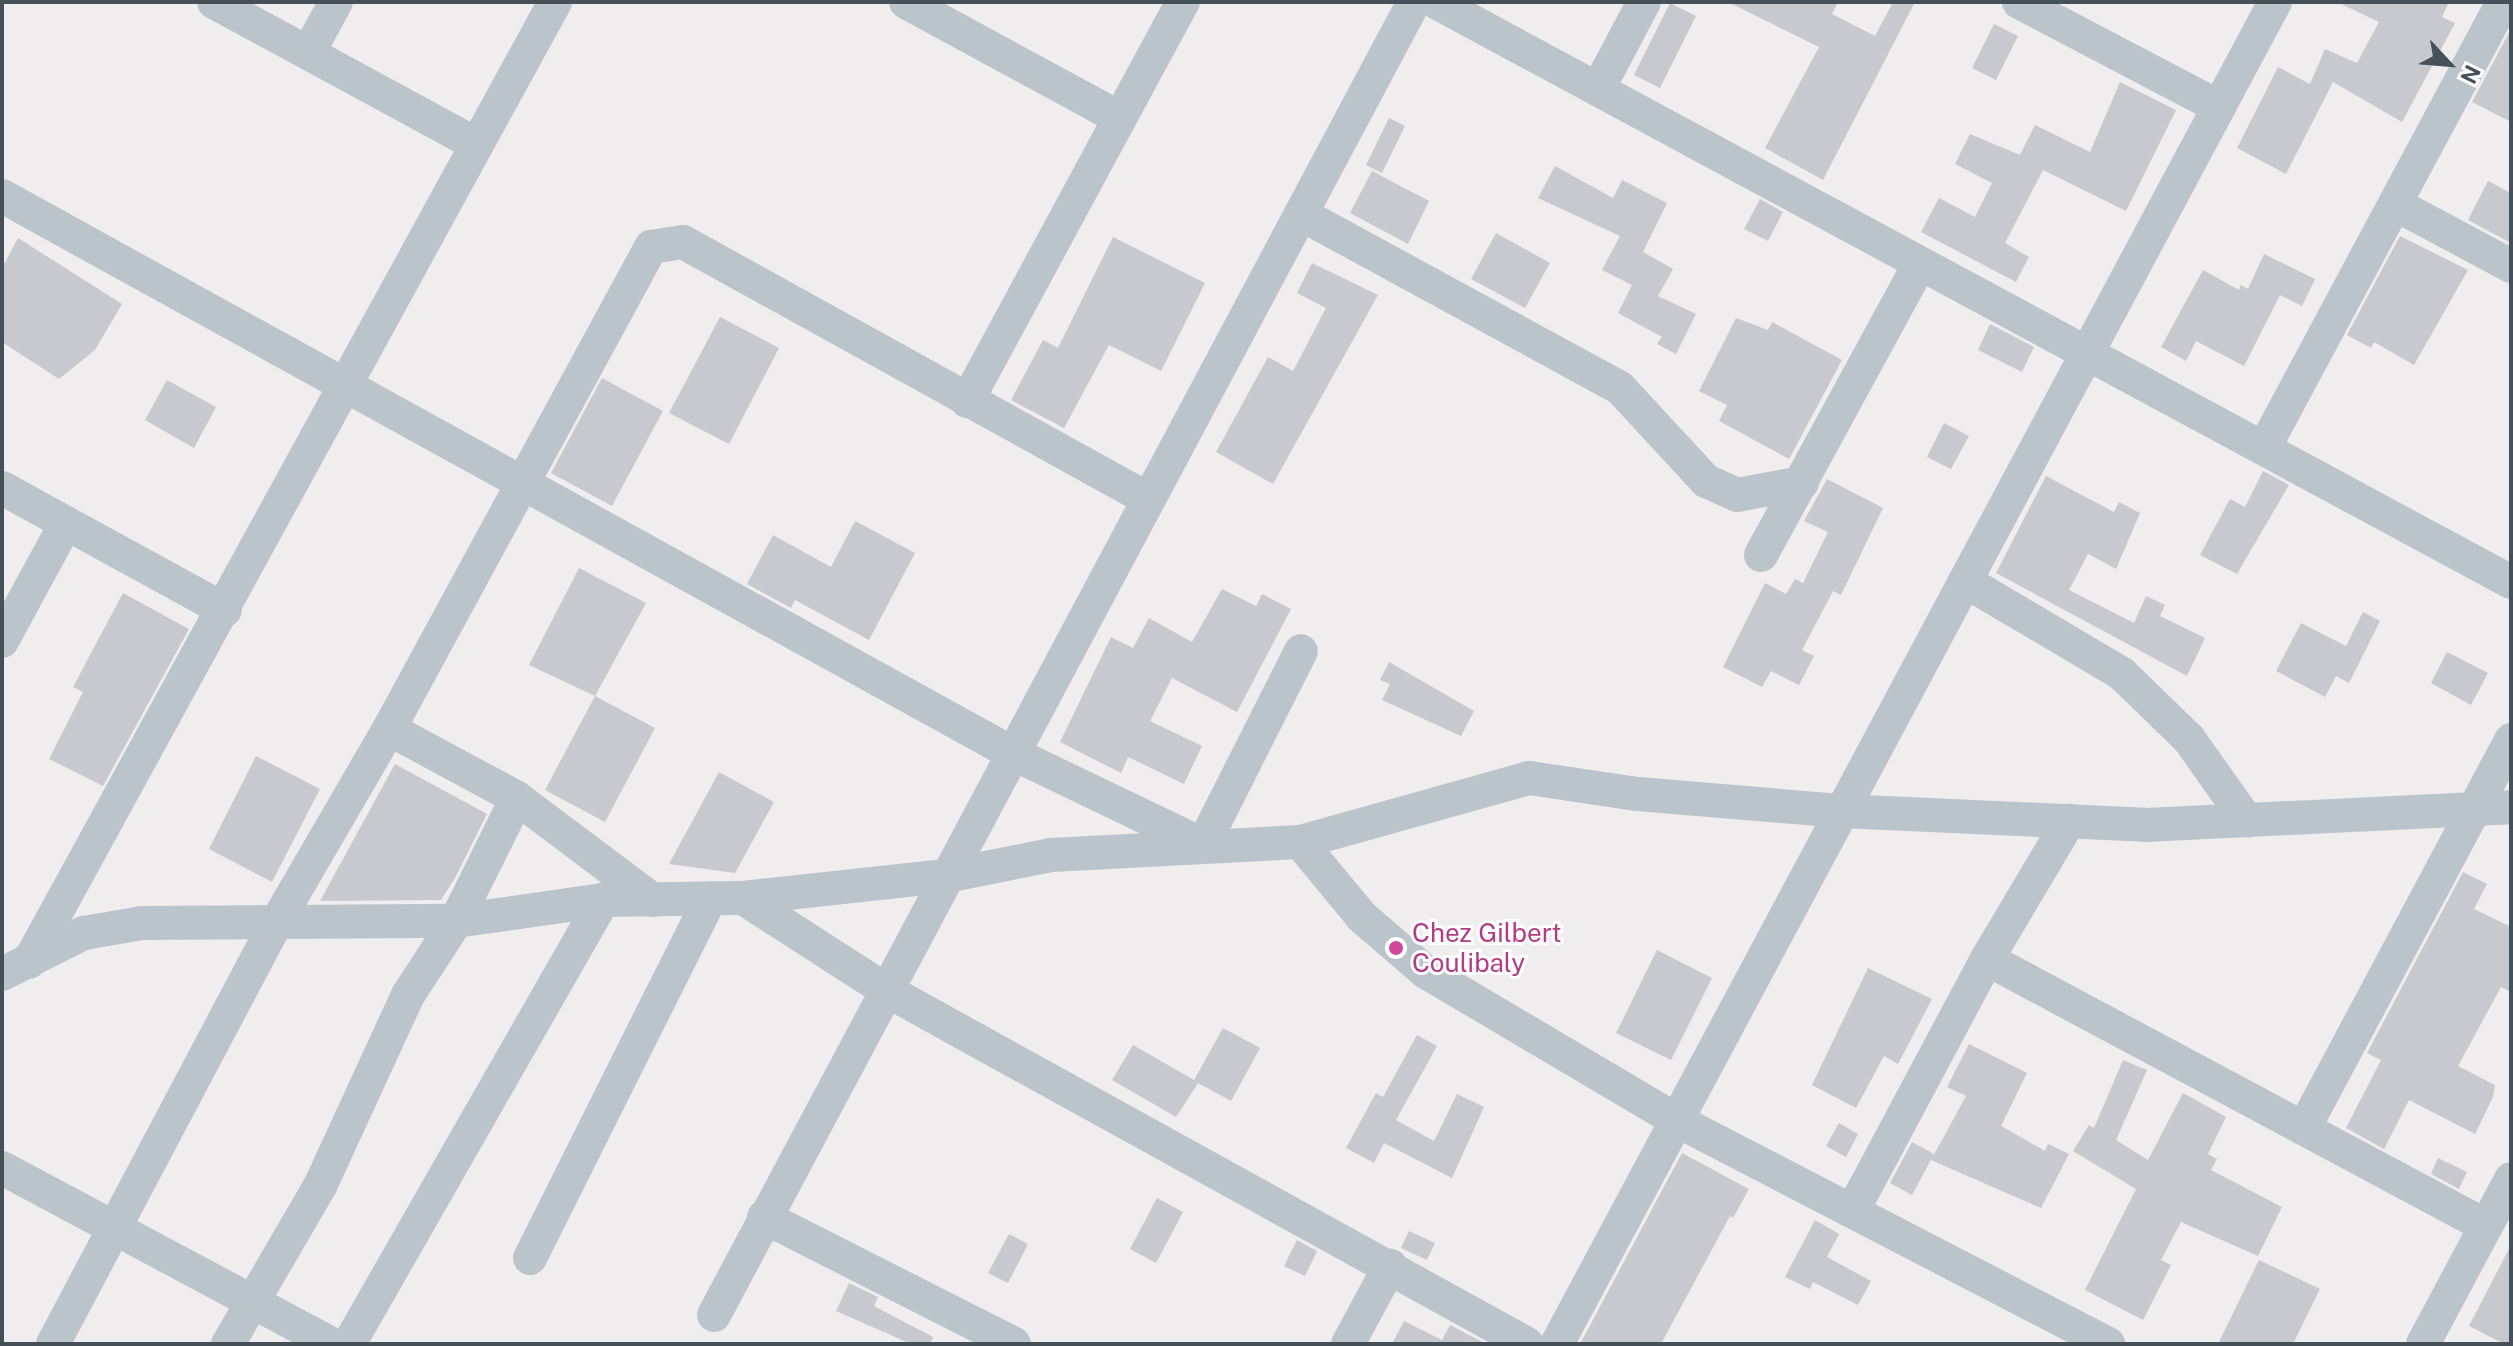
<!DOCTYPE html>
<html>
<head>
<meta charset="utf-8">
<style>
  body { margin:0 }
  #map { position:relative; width:2513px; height:1346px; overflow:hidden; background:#efeded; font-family:"Public Sans",sans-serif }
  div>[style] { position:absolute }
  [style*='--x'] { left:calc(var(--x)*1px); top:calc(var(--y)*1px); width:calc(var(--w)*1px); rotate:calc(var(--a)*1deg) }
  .building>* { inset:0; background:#c7c9cf }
  .minor>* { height:34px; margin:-17px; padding:0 17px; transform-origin:17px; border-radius:17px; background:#bcc4cb }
  .dots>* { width:22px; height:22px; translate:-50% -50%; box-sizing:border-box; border:4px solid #fff; border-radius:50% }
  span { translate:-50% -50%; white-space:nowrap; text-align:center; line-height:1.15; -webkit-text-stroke:6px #fff; paint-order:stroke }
  .hotel-label { font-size:26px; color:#b23c85 }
  .left { translate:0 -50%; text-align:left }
  .frame { position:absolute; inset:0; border:4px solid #465058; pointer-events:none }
  .north { position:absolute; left:2409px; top:24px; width:80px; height:80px; -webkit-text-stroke:6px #fff; paint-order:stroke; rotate:116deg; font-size:22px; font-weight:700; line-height:32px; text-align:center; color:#465058 }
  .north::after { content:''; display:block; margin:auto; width:28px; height:36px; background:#465058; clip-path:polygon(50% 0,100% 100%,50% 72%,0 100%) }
</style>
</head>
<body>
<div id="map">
  <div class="building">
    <div style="clip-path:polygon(1728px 2px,1838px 2px,1832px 14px,1875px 36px,1893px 2px,1915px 2px,1823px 180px,1765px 148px,1819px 47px)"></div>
    <div style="clip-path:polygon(2337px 2px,2449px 2px,2442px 17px,2455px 23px,2402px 122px,2333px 82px,2286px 174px,2237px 148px,2278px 67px,2310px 84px,2325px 49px,2357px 63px,2379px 22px)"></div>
    <div style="clip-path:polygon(1670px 3px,1696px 16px,1660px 88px,1634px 75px)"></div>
    <div style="clip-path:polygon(1994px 24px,2018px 36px,1996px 80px,1972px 68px)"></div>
    <div style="clip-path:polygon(2511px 29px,2511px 122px,2472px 102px)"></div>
    <div style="clip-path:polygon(2120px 82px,2176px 110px,2126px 211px,2043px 170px,2005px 243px,2029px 257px,2016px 282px,1921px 232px,1939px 198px,1975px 217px,1992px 183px,1955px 164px,1970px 134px,2020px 155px,2035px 125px,2090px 152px)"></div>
    <div style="clip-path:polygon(1389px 118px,1405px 126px,1382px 173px,1366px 165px)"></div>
    <div style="clip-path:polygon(1555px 166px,1613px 198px,1622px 180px,1667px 203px,1643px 252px,1673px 269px,1658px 296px,1696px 314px,1676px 354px,1657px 344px,1662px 337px,1618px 313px,1632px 285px,1602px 270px,1620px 236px,1538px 198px)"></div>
    <div style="clip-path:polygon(1372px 171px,1429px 201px,1408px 244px,1350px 213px)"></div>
    <div style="clip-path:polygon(2488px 181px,2511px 193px,2511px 243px,2468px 220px)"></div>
    <div style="clip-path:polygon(1760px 199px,1783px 212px,1768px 241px,1744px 229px)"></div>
    <div style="clip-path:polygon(1496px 233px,1550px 263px,1525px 308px,1471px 279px)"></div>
    <div style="clip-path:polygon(2400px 236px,2468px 270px,2414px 365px,2374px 342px,2371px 348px,2347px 335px)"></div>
    <div style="clip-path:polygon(1113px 237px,1205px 283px,1161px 371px,1109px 345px,1064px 428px,1011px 400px,1043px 340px,1058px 348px)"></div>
    <div style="clip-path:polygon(18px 238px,122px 304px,95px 350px,59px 379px,2px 342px,2px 268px)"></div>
    <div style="clip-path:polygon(2264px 254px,2315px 279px,2302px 306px,2280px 295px,2244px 366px,2196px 341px,2186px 361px,2161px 347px,2203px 270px,2239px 290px,2241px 285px,2248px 289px)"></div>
    <div style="clip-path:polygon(1312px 263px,1378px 295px,1273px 484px,1216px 452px,1268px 357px,1293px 371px,1326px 308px,1297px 293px)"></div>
    <div style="clip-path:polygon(720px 317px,779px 348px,729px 444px,669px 413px)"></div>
    <div style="clip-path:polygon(1736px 318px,1768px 330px,1772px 322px,1842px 360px,1789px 459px,1719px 421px,1727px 405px,1699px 391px)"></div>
    <div style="clip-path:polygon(1990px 324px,2034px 347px,2022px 372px,1978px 350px)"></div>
    <div style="clip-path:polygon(602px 378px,663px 411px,612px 506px,551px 473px)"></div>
    <div style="clip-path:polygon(167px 380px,216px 407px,194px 448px,145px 420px)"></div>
    <div style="clip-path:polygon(1944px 423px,1969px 436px,1951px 469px,1927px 457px)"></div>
    <div style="clip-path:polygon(2263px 471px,2289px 485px,2237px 574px,2200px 555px,2230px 499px,2245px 507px)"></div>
    <div style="clip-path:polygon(2046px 476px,2114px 512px,2119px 502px,2140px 513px,2116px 569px,2088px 554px,2069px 590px,2134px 623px,2146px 596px,2165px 605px,2160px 616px,2205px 638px,2187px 676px,1996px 573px)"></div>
    <div style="clip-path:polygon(1827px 479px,1883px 508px,1841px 595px,1833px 591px,1802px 650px,1814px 656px,1799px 685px,1771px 671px,1762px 687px,1723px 667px,1765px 583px,1786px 594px,1795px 579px,1803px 583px,1828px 532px,1804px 521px)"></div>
    <div style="clip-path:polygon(855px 521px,915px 553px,869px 640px,795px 600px,791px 608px,747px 584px,773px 535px,831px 567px)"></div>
    <div style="clip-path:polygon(579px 568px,646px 603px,595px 696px,529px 665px)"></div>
    <div style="clip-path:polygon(1222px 589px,1256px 606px,1262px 594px,1291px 609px,1237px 712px,1172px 678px,1150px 721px,1202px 746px,1184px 784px,1128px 757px,1121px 773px,1060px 742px,1111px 637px,1133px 648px,1149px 618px,1192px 642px)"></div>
    <div style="clip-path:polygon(123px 593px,189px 629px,103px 786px,49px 759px,83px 692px,73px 687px)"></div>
    <div style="clip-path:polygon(2363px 612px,2380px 621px,2349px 683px,2336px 676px,2325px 697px,2276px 671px,2301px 623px,2346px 646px)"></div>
    <div style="clip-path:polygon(2447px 652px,2488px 673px,2471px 705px,2431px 683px)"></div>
    <div style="clip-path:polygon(1389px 662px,1474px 711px,1461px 736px,1382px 700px,1390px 684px,1380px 680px)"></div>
    <div style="clip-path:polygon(595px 696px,655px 728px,605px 822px,545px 790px)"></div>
    <div style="clip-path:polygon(256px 756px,320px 789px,272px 882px,209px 849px)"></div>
    <div style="clip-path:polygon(395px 764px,487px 814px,455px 878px,441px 900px,320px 901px)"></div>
    <div style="clip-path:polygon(719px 772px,774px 802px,735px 873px,669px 864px)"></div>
    <div style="clip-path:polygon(2463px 872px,2487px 884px,2474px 909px,2511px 927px,2511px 992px,2501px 987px,2458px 1066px,2495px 1085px,2493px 1097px,2475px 1134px,2409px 1100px,2384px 1149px,2346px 1128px,2381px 1060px,2367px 1053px)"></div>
    <div style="clip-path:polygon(1657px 950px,1712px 978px,1671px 1060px,1616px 1033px)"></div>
    <div style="clip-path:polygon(1868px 968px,1932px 999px,1898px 1064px,1884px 1056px,1856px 1108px,1812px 1085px)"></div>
    <div style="clip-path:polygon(1223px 1028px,1260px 1048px,1231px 1101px,1198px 1083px,1176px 1117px,1112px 1080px,1133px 1045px,1194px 1080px)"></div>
    <div style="clip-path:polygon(1417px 1035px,1437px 1046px,1396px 1120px,1434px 1141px,1457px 1094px,1484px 1107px,1452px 1178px,1384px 1143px,1374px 1163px,1346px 1148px,1376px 1093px,1383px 1097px)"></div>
    <div style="clip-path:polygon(1969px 1044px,2027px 1073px,2001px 1126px,2045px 1151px,2048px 1144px,2069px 1154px,2041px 1208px,1931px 1160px,1966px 1096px,1947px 1087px)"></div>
    <div style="clip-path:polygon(2123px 1060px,2147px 1070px,2116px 1140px,2148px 1160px,2183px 1093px,2226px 1117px,2208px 1154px,2217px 1159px,2211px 1170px,2282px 1207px,2258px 1256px,2181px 1222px,2161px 1260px,2171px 1265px,2143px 1320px,2085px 1290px,2136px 1189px,2073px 1151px,2089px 1125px,2094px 1128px)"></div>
    <div style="clip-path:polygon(1839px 1123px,1858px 1134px,1846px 1157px,1826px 1146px)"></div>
    <div style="clip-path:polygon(1912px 1142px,1934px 1154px,1912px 1195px,1890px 1183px)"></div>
    <div style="clip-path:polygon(1682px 1153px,1749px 1189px,1733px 1218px,1730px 1216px,1661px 1344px,1580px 1344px)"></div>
    <div style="clip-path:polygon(2438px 1158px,2467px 1172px,2459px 1189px,2431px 1174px)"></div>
    <div style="clip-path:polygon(1157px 1198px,1183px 1212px,1156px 1263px,1130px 1249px)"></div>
    <div style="clip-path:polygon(1815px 1220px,1839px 1234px,1827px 1257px,1871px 1281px,1858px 1305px,1813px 1282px,1810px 1289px,1785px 1277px)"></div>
    <div style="clip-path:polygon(1409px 1231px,1435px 1243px,1427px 1260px,1401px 1248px)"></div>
    <div style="clip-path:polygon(1009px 1234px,1028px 1244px,1008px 1283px,988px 1273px)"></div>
    <div style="clip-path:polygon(1297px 1240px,1317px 1251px,1305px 1276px,1284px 1266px)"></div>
    <div style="clip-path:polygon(2511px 1245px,2511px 1344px,2504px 1344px,2469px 1326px)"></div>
    <div style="clip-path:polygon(2259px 1260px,2320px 1289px,2293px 1344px,2218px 1344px)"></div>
    <div style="clip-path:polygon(849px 1283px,878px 1297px,874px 1306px,933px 1337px,930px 1344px,911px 1344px,836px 1311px)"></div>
    <div style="clip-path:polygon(1404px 1321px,1442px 1340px,1450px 1325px,1486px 1344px,1392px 1344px)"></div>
  </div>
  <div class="minor">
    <div style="--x:214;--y:2;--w:299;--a:28.5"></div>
    <div style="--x:906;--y:2;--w:243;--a:28.5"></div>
    <div style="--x:1436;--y:2;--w:1221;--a:28.35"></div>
    <div style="--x:2019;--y:2;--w:226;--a:27.7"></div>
    <div style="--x:308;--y:53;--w:58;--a:-61.2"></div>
    <div style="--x:1598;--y:89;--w:98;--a:-62.1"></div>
    <div style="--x:2;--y:196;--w:1153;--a:28.88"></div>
    <div style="--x:1012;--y:753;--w:212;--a:25.7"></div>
    <div style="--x:1203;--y:845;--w:217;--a:-63.2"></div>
    <div style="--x:2395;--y:204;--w:132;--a:28.1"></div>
    <div style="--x:1301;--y:214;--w:363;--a:28.6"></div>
    <div style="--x:1620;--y:388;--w:127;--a:47.2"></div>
    <div style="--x:1706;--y:481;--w:34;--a:24"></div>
    <div style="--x:1737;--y:495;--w:66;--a:-10.5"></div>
    <div style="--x:967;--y:401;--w:454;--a:-61.6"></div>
    <div style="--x:2264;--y:448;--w:506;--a:-61.81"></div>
    <div style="--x:2;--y:488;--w:254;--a:28.7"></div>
    <div style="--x:1761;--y:555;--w:332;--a:-61.4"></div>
    <div style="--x:1965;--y:581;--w:182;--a:30.6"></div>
    <div style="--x:2122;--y:674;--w:93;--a:44.1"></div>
    <div style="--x:2189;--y:739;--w:100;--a:54.7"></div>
    <div style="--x:2;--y:641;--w:134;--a:-61.5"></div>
    <div style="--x:389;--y:729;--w:145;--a:28.3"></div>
    <div style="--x:517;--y:798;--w:170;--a:36.9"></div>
    <div style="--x:1300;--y:842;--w:97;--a:50.4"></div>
    <div style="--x:1362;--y:917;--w:84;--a:40.7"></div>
    <div style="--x:1426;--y:972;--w:291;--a:30.6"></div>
    <div style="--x:1676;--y:1120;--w:487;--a:27.4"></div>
    <div style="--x:743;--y:898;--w:168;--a:32.8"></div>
    <div style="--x:884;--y:989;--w:734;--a:28.9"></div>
    <div style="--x:1987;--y:959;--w:566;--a:28.15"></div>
    <div style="--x:29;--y:962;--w:1095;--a:-61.28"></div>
    <div style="--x:2;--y:974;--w:92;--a:-26.6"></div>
    <div style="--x:84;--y:933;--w:59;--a:-9.8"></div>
    <div style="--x:142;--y:923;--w:314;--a:-0.4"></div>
    <div style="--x:456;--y:921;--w:148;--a:-8.1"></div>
    <div style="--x:603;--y:900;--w:140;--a:-0.8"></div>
    <div style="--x:743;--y:898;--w:204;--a:-6.2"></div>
    <div style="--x:946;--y:876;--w:107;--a:-11.3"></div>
    <div style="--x:1051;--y:855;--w:249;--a:-3"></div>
    <div style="--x:1300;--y:842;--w:238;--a:-15.6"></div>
    <div style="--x:1529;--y:778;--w:110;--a:8.4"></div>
    <div style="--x:1638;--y:794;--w:205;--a:4.8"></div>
    <div style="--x:1842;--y:811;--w:304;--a:2.6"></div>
    <div style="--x:2146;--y:825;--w:365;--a:-2.8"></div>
    <div style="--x:2304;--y:1128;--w:440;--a:-61.9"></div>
    <div style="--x:2;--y:1168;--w:374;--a:28.1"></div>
    <div style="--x:1854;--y:1208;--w:282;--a:-61.9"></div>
    <div style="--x:1987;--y:959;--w:161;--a:-59.3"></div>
    <div style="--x:764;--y:1217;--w:280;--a:26.9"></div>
    <div style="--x:530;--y:1258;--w:402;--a:-63.4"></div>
    <div style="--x:714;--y:1315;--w:1488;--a:-61.94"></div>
    <div style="--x:53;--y:1344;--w:474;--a:-62.1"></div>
    <div style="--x:275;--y:925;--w:227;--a:-59.8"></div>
    <div style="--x:389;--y:729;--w:549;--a:-61.47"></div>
    <div style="--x:651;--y:247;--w:32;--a:-9"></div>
    <div style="--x:683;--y:242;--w:531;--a:28.93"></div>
    <div style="--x:228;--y:1344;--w:185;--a:-59.8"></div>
    <div style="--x:321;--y:1184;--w:208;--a:-65.3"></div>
    <div style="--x:408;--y:995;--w:88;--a:-57"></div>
    <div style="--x:456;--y:921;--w:137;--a:-63.6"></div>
    <div style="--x:349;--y:1344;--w:512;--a:-60.23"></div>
    <div style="--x:1348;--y:1344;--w:89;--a:-61.7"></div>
    <div style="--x:1557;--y:1344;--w:1522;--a:-61.85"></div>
    <div style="--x:2423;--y:1344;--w:187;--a:-61.9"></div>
  </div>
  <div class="dots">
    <div style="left:1396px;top:948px;background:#d1479c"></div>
  </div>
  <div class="hotel-label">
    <span class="left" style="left:1412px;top:948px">Chez Gilbert<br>Coulibaly</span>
  </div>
  <div class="frame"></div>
  <div class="north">N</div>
</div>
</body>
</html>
